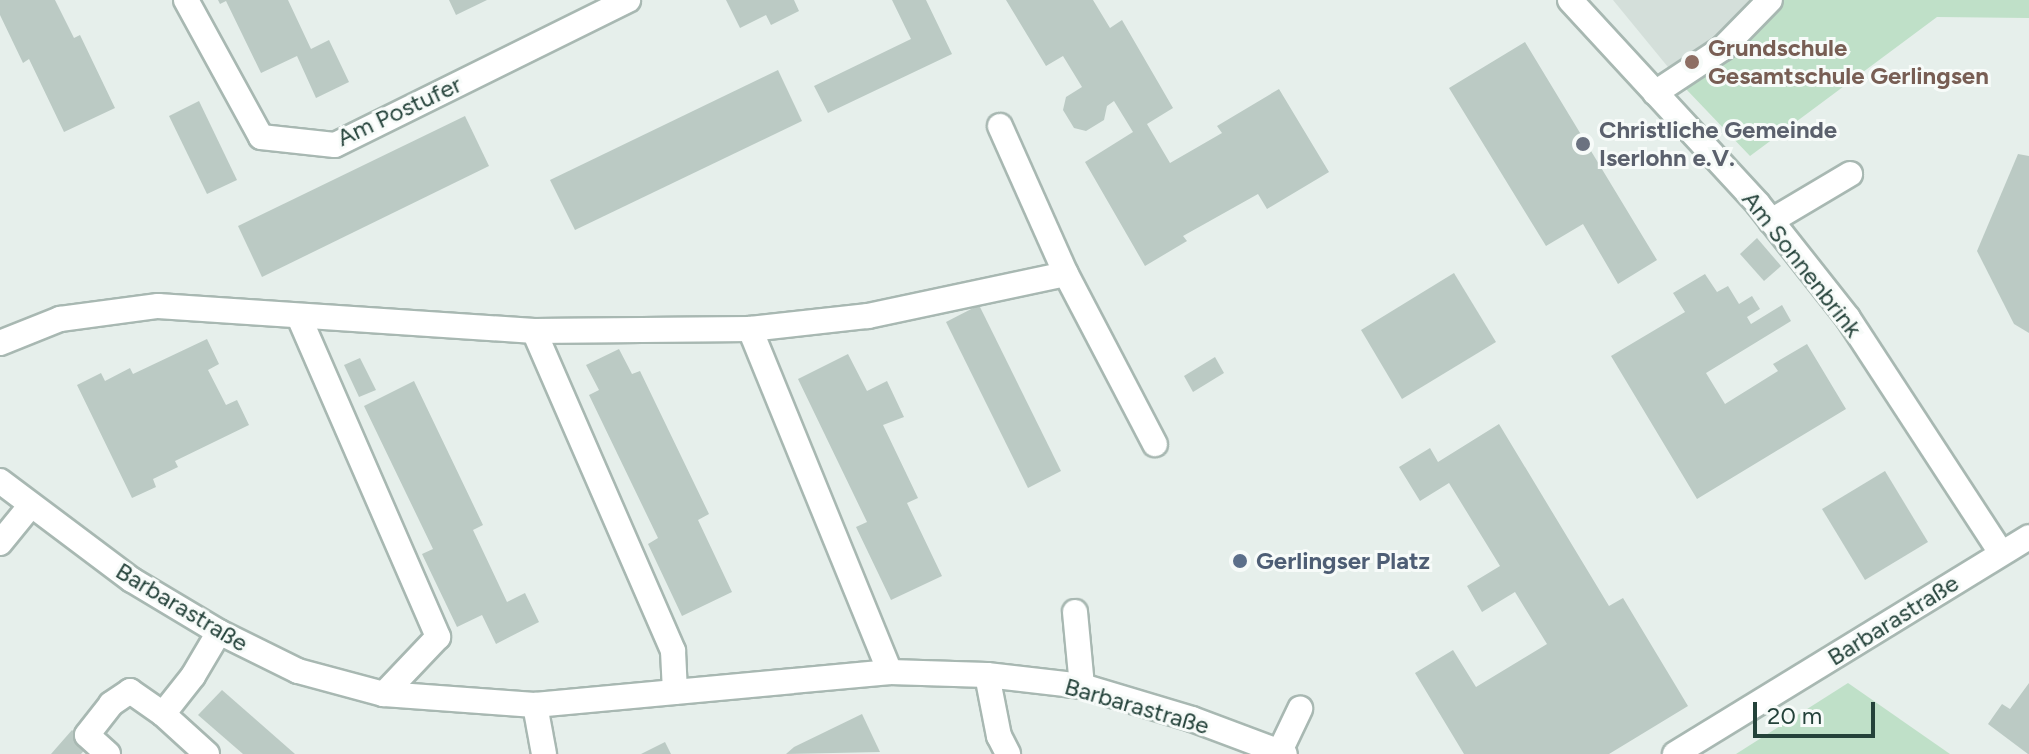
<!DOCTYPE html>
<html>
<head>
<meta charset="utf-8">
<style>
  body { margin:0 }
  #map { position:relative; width:2029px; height:754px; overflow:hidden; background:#e6efeb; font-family:Figtree,sans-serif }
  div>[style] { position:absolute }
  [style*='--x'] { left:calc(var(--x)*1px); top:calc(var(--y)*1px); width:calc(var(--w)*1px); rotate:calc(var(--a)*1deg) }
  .built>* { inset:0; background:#d4dfda }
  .green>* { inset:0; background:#bfe0c8 }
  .building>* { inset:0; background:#bbcac4 }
  .roads { filter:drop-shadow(2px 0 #a8b8b2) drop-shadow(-2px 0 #a8b8b2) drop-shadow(0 2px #a8b8b2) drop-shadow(0 -2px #a8b8b2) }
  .minor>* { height:24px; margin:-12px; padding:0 12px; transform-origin:12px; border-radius:12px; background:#fff }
  .dots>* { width:22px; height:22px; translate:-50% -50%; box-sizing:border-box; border:4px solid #f7fbf9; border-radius:50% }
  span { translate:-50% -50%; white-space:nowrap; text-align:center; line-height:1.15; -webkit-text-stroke:6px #f7fbf9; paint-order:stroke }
  .education-label { font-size:24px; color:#785e54; font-weight:700 }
  .left { translate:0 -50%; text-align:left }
  .street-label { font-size:24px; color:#24423a }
  .worship-label { font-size:24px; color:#5b616d; font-weight:700 }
  .service-label { font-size:24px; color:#4e5e75; font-weight:700 }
  .scale { position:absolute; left:1753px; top:702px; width:122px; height:36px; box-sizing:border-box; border:4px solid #24423a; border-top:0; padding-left:10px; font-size:24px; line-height:28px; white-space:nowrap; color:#24423a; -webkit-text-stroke:6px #f7fbf9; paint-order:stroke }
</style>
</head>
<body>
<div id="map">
  <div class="built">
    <div style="clip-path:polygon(1613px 0,1779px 0,1755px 34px,1686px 89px)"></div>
  </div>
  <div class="green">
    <div style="clip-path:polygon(1779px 0,2029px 0,2029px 18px,1937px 17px,1750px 156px,1686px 89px,1755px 34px)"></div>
    <div style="clip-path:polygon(1848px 683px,1950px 754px,1736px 754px)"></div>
  </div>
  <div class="building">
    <div style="clip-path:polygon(0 0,55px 0,74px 38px,80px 35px,115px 108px,64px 132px,29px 59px,23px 63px,0 15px)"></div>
    <div style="clip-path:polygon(218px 0,288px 0,311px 49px,329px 40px,349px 82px,316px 98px,297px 56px,261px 73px,226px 1px,220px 4px)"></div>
    <div style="clip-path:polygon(449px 0,487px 0,456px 15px)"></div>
    <div style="clip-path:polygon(726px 0,794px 0,799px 11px,771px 25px,766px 15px,740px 28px)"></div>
    <div style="clip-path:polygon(892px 0,926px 0,952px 54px,828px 113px,814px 86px,911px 39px)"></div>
    <div style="clip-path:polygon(1006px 0,1093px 0,1110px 28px,1122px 20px,1173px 108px,1147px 124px,1170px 163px,1222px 133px,1217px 126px,1279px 89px,1329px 172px,1267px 209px,1258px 194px,1183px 236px,1187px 241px,1145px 266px,1085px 162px,1133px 132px,1114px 101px,1107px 106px,1104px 120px,1086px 131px,1074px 128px,1063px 110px,1066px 97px,1082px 87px,1063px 56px,1046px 66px)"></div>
    <div style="clip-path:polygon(1525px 42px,1657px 260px,1618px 284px,1583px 224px,1546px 246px,1449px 88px)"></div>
    <div style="clip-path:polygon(778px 70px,802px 121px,575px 230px,550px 180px)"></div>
    <div style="clip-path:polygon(199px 101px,237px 180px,207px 194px,169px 116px)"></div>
    <div style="clip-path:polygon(465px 116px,489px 166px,262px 277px,238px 226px)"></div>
    <div style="clip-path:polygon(2018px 154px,2029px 156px,2029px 333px,2014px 324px,1977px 251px)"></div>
    <div style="clip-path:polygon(1757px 238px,1781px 266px,1764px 281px,1740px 254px)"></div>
    <div style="clip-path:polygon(1454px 273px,1496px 342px,1402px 399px,1361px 330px)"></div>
    <div style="clip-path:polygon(1705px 274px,1717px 292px,1728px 286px,1739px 304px,1752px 296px,1760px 309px,1747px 317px,1751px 324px,1782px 305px,1791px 321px,1706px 373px,1725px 404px,1778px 371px,1773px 364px,1807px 344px,1846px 409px,1697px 499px,1611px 356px,1685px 312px,1673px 293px)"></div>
    <div style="clip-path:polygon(979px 305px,1061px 471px,1028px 488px,946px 322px)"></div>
    <div style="clip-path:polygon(207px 339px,219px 364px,208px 370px,226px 405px,237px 400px,249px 425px,175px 461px,178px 467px,153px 479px,156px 487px,132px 498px,77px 385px,101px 373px,105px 381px,130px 368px,133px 374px)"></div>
    <div style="clip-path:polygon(619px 349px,632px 374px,640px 371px,709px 514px,698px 520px,732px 592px,682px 616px,648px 544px,658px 538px,589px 395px,599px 390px,586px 365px)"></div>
    <div style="clip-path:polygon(848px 354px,867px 391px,887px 381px,904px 417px,883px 425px,918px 498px,907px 503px,942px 576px,891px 600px,856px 527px,867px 522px,798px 379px)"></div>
    <div style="clip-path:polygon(1215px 357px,1224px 373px,1193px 392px,1184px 376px)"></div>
    <div style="clip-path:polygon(360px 358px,376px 390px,359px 397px,344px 365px)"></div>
    <div style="clip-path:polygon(414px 381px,483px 525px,473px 530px,507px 602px,525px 593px,539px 622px,496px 644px,482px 615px,457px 627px,422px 554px,433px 549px,364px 406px)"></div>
    <div style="clip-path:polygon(1499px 424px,1609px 606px,1623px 598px,1688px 706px,1609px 754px,1464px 754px,1415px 673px,1453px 650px,1476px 687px,1547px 644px,1515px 592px,1482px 612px,1467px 586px,1500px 566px,1449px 483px,1420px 501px,1399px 467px,1430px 448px,1438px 462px)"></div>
    <div style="clip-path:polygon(1885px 471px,1928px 542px,1865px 580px,1822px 509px)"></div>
    <div style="clip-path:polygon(2029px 683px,2029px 754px,2028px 754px,1988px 724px,2002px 704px,2010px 709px)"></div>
    <div style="clip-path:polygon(222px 690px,295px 754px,243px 754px,198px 715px)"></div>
    <div style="clip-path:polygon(862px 714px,880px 752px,786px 754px,794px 747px)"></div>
    <div style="clip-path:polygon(72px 730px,89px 745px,81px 754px,51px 754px)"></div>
    <div style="clip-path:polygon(665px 742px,671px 754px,641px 754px)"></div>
  </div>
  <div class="roads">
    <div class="minor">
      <div style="--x:186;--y:0;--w:156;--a:61.3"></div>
      <div style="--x:261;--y:137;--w:74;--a:6.2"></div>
      <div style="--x:335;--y:145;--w:327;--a:-26.3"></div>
      <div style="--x:1570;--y:0;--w:277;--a:47.3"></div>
      <div style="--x:1758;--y:204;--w:145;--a:51.7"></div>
      <div style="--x:1848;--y:318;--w:280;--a:56.9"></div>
      <div style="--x:1655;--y:93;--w:82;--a:-33.5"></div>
      <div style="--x:1723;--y:48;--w:67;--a:-45.6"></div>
      <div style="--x:1000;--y:126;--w:162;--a:66"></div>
      <div style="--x:1066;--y:274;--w:192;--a:62.4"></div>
      <div style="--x:1771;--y:221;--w:92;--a:-30.7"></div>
      <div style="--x:299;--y:317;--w:349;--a:66.5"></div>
      <div style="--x:438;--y:637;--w:79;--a:133.5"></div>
      <div style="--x:750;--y:329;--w:370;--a:67.8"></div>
      <div style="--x:534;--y:331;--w:349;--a:66.5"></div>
      <div style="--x:673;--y:651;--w:41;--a:87.2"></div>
      <div style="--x:0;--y:343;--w:65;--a:-21.8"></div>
      <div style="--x:60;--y:319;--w:99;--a:-7.6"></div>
      <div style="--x:158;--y:306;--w:377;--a:3.8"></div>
      <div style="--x:534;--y:331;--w:216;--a:-0.5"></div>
      <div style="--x:750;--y:329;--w:119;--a:-6.3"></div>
      <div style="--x:868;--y:316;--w:202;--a:-12"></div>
      <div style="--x:0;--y:481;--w:165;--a:36.9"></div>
      <div style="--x:132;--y:580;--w:101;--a:30.9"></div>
      <div style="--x:219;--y:632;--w:88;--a:26.3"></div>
      <div style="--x:298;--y:671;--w:89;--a:15"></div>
      <div style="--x:384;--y:694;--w:151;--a:4.2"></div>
      <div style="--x:535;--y:705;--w:357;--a:-5.3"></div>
      <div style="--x:890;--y:672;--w:97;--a:1.8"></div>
      <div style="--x:987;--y:675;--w:96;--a:6.6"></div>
      <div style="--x:1082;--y:686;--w:115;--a:16.7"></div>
      <div style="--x:1192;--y:719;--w:99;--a:20.6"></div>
      <div style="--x:0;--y:543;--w:49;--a:-50.8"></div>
      <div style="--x:1075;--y:612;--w:74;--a:84.6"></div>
      <div style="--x:987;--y:675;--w:62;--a:78.9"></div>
      <div style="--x:999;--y:736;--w:20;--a:63"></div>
      <div style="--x:535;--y:705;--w:50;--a:79.6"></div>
      <div style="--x:1280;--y:751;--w:47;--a:-64.5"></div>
      <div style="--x:108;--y:754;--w:28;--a:-138"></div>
      <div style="--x:87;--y:735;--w:39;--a:-52"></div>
      <div style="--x:111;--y:704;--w:23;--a:-34"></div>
      <div style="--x:130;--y:691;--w:40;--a:34.9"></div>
      <div style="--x:207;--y:754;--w:59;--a:-137.7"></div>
      <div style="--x:163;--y:714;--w:48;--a:-51.7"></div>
      <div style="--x:193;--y:676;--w:51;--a:-59.4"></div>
      <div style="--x:1675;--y:754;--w:415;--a:-31.5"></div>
    </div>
  </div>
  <div class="dots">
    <div style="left:1692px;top:62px;background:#8d6e63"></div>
    <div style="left:1583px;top:144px;background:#6b7280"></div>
    <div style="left:1240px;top:561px;background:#5c6f8a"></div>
  </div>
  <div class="education-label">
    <span class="left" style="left:1708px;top:62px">Grundschule<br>Gesamtschule Gerlingsen</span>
  </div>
  <div class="street-label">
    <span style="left:399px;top:111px;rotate:-25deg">Am Postufer</span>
    <span style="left:1802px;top:264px;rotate:52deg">Am Sonnenbrink</span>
    <span style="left:182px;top:607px;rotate:31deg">Barbarastraße</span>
    <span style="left:1893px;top:620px;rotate:-32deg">Barbarastraße</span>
    <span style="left:1137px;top:706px;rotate:16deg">Barbarastraße</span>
  </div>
  <div class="worship-label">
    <span class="left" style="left:1599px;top:144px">Christliche Gemeinde<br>Iserlohn e.V.</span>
  </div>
  <div class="service-label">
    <span class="left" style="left:1256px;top:561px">Gerlingser Platz</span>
  </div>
  <div class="scale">20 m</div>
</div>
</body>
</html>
